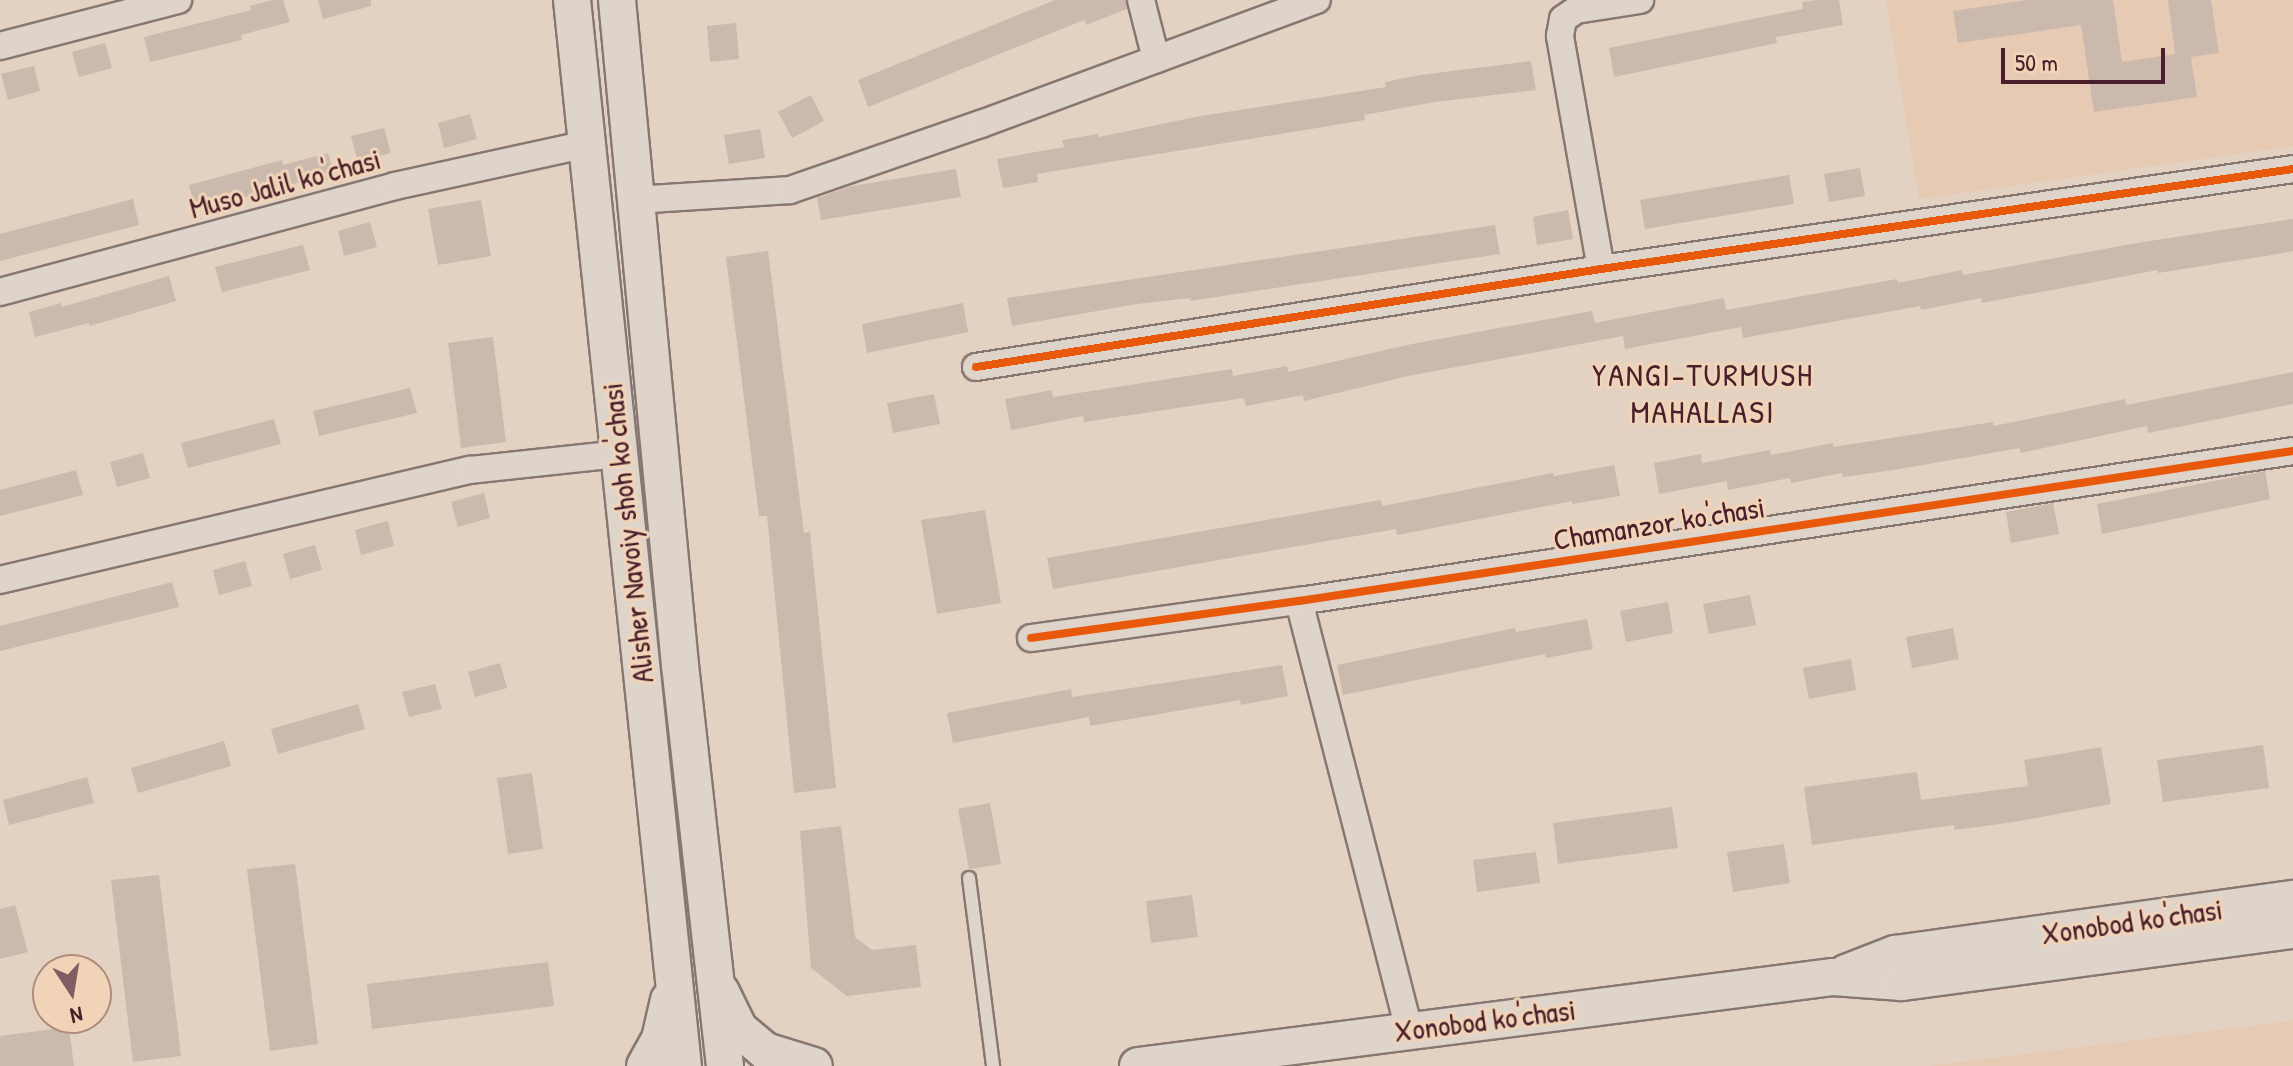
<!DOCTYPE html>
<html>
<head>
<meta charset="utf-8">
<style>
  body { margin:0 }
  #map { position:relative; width:2293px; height:1066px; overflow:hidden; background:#e3d1c1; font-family:"Patrick Hand",sans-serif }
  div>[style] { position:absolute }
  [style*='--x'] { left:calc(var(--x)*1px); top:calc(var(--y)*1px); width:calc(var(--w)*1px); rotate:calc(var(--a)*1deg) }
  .built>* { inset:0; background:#e7cab3 }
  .building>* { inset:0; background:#cbb9ae }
  .roads { filter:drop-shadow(2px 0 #877772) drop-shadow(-2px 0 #877772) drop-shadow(0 2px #877772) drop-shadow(0 -2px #877772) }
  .lane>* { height:12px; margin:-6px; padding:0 6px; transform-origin:6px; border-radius:6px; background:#dfd4ca }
  .street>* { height:26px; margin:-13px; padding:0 13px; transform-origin:13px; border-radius:13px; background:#dfd4ca }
  .secondary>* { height:36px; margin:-18px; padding:0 18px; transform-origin:18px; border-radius:18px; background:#dfd4ca }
  .cycleway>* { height:8px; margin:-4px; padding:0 4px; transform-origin:4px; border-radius:4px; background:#e8590c }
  span { translate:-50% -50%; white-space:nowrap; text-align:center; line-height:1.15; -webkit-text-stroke:6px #f1d4b8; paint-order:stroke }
  .street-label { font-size:30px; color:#4a1f2b }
  .neighbourhood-label { font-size:32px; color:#4a1f2b; letter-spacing:2px }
  .north { position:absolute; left:32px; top:954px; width:80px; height:80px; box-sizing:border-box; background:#f1d4b8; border:2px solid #ae8c80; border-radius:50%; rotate:168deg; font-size:22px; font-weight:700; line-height:32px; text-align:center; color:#4a1f2b }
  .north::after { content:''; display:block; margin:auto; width:28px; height:36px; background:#805d60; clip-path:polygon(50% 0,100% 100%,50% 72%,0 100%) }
  .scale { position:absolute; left:2001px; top:48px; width:164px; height:36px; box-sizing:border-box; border:4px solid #4a1f2b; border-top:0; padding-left:10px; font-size:24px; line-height:28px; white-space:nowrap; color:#4a1f2b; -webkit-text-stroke:6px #f1d4b8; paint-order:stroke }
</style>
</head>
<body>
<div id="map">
  <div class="built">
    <div style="clip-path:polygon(1886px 0,2293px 0,2293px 146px,1919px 199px)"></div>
    <div style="clip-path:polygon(2293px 1021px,2293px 1066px,1929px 1066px)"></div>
  </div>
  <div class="building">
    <div style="clip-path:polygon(272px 0,283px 0,290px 22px,241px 35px,242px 40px,150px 62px,144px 37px,251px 10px,250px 6px)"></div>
    <div style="clip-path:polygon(318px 0,371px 0,371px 6px,323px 19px)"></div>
    <div style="clip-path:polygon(1055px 0,1125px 0,1127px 9px,1086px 25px,1084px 20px,868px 107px,858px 80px)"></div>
    <div style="clip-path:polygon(1817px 0,1839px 0,1843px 25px,1776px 37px,1777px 43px,1614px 77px,1609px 48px,1803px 9px,1802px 2px)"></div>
    <div style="clip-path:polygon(2027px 0,2113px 0,2122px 62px,2175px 54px,2168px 0,2211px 0,2219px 53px,2191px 57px,2197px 97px,2094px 112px,2081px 25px,1958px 43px,1953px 11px)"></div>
    <div style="clip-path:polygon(736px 23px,739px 59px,710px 62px,707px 26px)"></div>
    <div style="clip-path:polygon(105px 43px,112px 68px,79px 77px,72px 52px)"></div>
    <div style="clip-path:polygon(1531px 61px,1536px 90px,1435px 102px,1364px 115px,1365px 120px,1037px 174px,1038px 182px,1003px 188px,997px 159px,1064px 147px,1062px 140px,1098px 134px,1099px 137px,1195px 117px,1386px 87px,1385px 82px,1420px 75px)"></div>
    <div style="clip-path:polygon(34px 66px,40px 91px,8px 100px,1px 74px)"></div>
    <div style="clip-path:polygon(811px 95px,824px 121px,792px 138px,778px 112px)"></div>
    <div style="clip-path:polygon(470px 114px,477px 139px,444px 148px,438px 123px)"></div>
    <div style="clip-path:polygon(384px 128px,391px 153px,358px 162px,351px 136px)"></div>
    <div style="clip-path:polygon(760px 129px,765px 158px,729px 164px,724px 135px)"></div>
    <div style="clip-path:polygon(328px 153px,335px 178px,303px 187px,301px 182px,196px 210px,189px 185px,282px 160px,283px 165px)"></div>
    <div style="clip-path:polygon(1860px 168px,1865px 196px,1829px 202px,1824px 174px)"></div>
    <div style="clip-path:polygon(956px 169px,961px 197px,821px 220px,817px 198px,852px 186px)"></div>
    <div style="clip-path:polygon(1789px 175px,1794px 204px,1645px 229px,1640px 200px)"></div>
    <div style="clip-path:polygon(133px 199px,139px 225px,0 261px,0 234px)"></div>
    <div style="clip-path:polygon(481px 200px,491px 256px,438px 265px,428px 209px)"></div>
    <div style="clip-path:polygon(1568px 210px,1573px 239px,1537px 245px,1533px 217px)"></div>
    <div style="clip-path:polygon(2293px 219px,2293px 251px,2272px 255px,2158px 273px,2158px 270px,1982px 303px,1981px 298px,1921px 310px,1920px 306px,1743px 338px,1741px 327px,1625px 349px,1623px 336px,1408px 376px,1304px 401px,1303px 395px,1246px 406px,1244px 398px,1084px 422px,1083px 416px,1011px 430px,1005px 399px,1052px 390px,1053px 397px,1232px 369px,1233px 376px,1287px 366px,1288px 372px,1412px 344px,1592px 311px,1595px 323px,1724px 298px,1726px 310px,1897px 279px,1898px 283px,1962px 270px,1963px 275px,2137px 243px)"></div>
    <div style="clip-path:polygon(370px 222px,377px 247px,344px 256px,338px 231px)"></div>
    <div style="clip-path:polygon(1495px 225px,1500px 254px,1190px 301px,1190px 298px,1137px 304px,1012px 326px,1007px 298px)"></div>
    <div style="clip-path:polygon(303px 245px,310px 270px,222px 292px,215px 267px)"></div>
    <div style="clip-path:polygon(768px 251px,804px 533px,810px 532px,836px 788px,794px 793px,767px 516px,759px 516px,726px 257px)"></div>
    <div style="clip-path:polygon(169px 276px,176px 301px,90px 326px,89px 323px,35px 337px,29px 312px,61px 303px,62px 307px)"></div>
    <div style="clip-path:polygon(963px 303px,968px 332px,867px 353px,862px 324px)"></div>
    <div style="clip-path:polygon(493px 337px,506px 442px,461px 448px,448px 343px)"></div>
    <div style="clip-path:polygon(2293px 372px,2293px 404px,2148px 433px,2147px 426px,2020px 453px,2020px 448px,1894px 470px,1843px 477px,1842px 473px,1791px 483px,1790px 478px,1728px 490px,1727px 481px,1659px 494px,1654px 463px,1701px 454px,1702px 463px,1770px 450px,1771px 455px,1833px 443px,1833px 447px,1993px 422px,1994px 426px,2125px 399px,2126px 405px)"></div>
    <div style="clip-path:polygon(410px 388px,417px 413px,319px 436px,313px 411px)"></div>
    <div style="clip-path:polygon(934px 394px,940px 424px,893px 433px,887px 403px)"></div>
    <div style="clip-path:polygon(274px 419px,281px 444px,188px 468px,181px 443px)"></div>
    <div style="clip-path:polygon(143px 453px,150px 478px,117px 487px,110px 462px)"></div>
    <div style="clip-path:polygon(1614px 465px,1620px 496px,1572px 504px,1572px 501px,1397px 535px,1396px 529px,1053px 589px,1047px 558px,1381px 500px,1382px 506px,1553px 473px,1554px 476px)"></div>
    <div style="clip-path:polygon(76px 470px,83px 495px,0 516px,0 490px)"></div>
    <div style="clip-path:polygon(2265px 471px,2270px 499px,2102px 534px,2097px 504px)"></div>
    <div style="clip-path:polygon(484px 493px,490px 518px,458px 527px,451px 502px)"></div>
    <div style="clip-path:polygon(2053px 503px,2059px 534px,2011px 543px,2006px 512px)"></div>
    <div style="clip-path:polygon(985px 510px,1001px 603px,937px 614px,921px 520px)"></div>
    <div style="clip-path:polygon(388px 521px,394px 546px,361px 555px,355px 530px)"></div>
    <div style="clip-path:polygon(315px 545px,322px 570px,290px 579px,283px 554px)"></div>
    <div style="clip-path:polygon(245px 561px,252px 586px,219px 595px,213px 570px)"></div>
    <div style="clip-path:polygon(172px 582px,179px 607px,0 651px,0 626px)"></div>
    <div style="clip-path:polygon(1750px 595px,1756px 625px,1709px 634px,1703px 604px)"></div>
    <div style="clip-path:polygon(1668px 602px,1673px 633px,1626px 642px,1620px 611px)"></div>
    <div style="clip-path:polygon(1587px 619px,1593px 649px,1546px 658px,1545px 654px,1343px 695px,1337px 665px,1515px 628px,1516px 632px)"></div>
    <div style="clip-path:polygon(1953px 628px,1959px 659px,1912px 668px,1906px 637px)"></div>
    <div style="clip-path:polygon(1851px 659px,1856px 690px,1809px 699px,1803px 668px)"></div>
    <div style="clip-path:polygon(500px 663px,507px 688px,475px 697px,468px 672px)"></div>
    <div style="clip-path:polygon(1282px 665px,1288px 696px,1241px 705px,1240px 700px,1090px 726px,1089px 717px,953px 743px,947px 713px,1071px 689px,1072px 697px)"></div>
    <div style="clip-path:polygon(435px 684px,442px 709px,409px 717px,402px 692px)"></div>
    <div style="clip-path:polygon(358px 704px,365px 729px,278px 754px,271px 729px)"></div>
    <div style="clip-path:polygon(224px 741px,231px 766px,138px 793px,131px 768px)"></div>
    <div style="clip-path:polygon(2263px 745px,2269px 788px,2163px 802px,2157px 760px)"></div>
    <div style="clip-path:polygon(2101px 747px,2111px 804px,2014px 822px,1954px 830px,1954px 825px,1812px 845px,1804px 787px,1917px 772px,1921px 800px,2028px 786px,2024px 760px)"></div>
    <div style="clip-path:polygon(532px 773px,543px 849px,508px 854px,497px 778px)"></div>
    <div style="clip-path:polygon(87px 777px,94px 803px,9px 825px,3px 800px)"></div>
    <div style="clip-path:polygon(990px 803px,1001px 864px,969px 869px,958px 809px)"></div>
    <div style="clip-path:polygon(1672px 807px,1678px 848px,1558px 864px,1553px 823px)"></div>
    <div style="clip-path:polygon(841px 826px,855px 937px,872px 950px,916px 945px,921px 987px,847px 996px,811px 968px,800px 831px)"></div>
    <div style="clip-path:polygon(1784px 844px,1790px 883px,1733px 892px,1727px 852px)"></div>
    <div style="clip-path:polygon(1536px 852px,1540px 883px,1477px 892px,1473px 860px)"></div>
    <div style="clip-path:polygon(295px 864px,318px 1044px,270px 1051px,247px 869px)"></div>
    <div style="clip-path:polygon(159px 875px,181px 1056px,133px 1062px,111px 880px)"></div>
    <div style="clip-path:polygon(1192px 895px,1198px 937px,1151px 943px,1146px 901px)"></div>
    <div style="clip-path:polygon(15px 905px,28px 952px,0 959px,0 909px)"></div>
    <div style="clip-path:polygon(548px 962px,554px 1006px,372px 1029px,367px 984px)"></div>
    <div style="clip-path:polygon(69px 1027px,74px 1066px,0 1066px,0 1036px)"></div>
  </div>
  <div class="roads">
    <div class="lane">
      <div style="--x:969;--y:878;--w:190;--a:82.7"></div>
    </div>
    <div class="street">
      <div style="--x:1141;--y:0;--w:61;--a:75.7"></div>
      <div style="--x:0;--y:46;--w:184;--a:-14.5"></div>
      <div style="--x:636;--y:200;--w:154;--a:-3.7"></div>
      <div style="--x:790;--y:190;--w:202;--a:-19.1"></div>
      <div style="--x:981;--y:124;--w:358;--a:-20.3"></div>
      <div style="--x:1601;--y:269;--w:237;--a:-100"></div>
      <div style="--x:1560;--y:36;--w:17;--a:-80"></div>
      <div style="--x:1563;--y:19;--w:16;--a:-35"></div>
      <div style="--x:1576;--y:10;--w:65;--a:-8.9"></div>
      <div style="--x:0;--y:292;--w:409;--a:-15"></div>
      <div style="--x:395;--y:186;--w:198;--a:-12.3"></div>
      <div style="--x:976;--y:367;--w:633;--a:-8.91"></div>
      <div style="--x:1601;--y:269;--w:699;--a:-8.22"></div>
      <div style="--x:0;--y:580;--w:483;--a:-13.2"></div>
      <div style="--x:470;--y:470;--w:150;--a:-6.1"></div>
      <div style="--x:1299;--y:601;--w:443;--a:75.6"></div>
      <div style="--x:1031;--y:638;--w:271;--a:-7.9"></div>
      <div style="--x:1299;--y:601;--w:1005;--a:-8.58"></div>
    </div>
    <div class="secondary">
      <div style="--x:572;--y:0;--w:1072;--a:84.06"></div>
      <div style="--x:617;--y:0;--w:668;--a:84.59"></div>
      <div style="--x:680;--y:665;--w:404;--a:83.6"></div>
      <div style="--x:1846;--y:973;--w:53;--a:-21.2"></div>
      <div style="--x:1895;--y:954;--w:402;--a:-7.9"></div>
      <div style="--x:721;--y:992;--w:41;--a:64.1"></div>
      <div style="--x:739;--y:1029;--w:34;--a:40"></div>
      <div style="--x:765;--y:1051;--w:51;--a:17"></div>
      <div style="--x:645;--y:1066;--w:31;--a:-61"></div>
      <div style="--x:660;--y:1039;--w:40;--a:-77"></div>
      <div style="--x:1138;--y:1066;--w:701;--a:-7.3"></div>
      <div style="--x:1833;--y:977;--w:69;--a:4.1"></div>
      <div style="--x:1902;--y:982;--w:394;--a:-7.6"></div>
    </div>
  </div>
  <div class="cycleway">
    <div style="--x:976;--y:367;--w:633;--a:-8.91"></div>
    <div style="--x:1601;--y:269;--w:699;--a:-8.22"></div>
    <div style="--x:1031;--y:638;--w:271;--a:-7.9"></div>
    <div style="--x:1299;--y:601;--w:1005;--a:-8.58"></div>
  </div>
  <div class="street-label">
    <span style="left:285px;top:183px;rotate:-15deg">Muso Jalil ko'chasi</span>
    <span style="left:1659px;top:523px;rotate:-9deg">Chamanzor ko'chasi</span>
    <span style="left:627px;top:533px;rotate:-96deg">Alisher Navoiy shoh ko'chasi</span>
    <span style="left:2132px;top:921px;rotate:-8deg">Xonobod ko'chasi</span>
    <span style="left:1485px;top:1020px;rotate:-7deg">Xonobod ko'chasi</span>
  </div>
  <div class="neighbourhood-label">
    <span style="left:1703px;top:394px">YANGI-TURMUSH<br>MAHALLASI</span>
  </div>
  <div class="north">N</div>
  <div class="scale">50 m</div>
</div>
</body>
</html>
